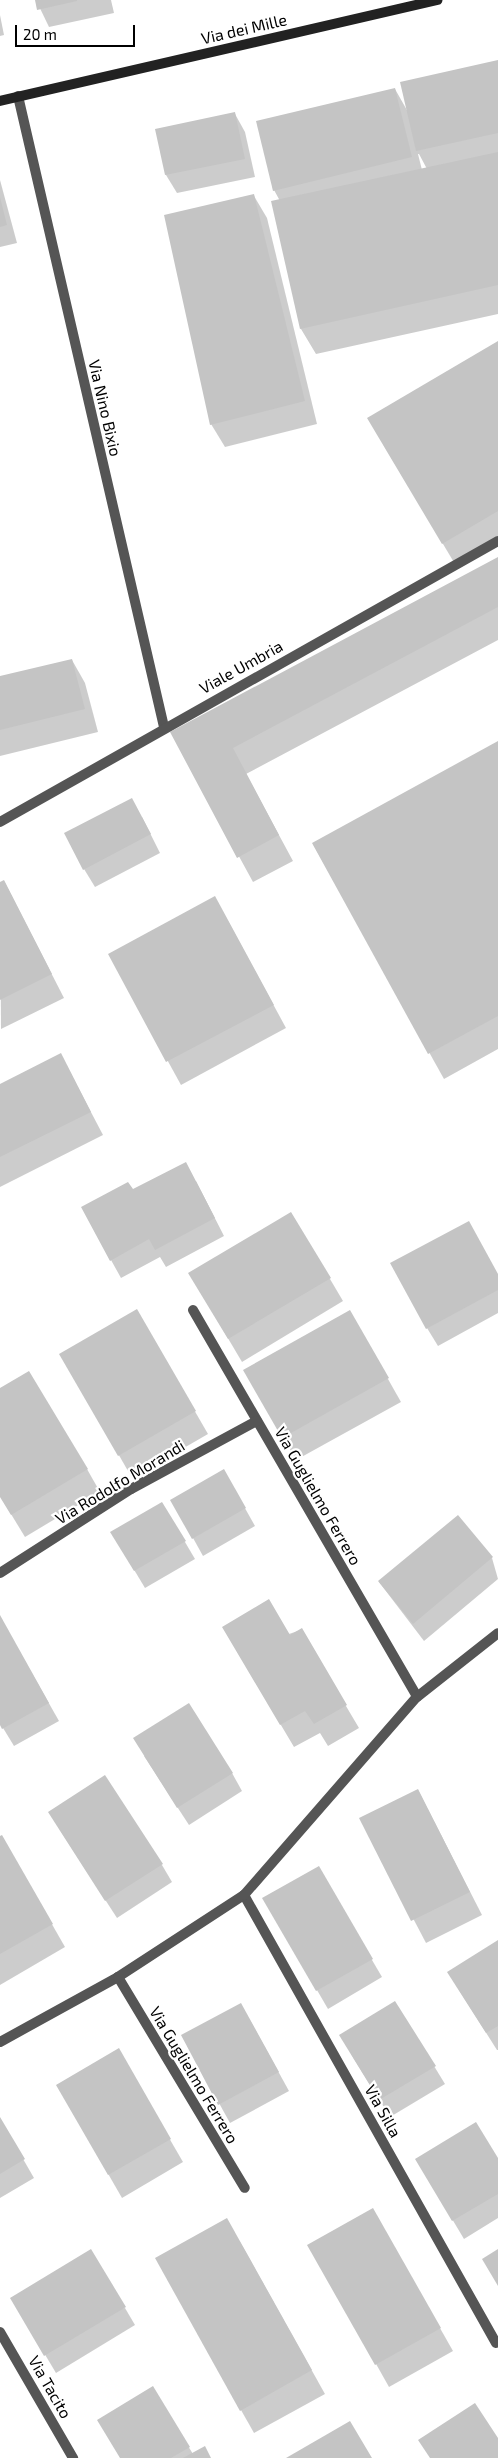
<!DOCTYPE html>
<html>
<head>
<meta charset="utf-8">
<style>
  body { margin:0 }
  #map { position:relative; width:498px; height:2458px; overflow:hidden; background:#fff; font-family:"Exo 2",sans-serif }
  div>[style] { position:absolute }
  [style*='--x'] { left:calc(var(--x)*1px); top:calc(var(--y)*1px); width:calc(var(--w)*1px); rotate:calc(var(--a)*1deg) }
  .shadow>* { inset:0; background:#0003 }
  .building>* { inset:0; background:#c4c4c4 }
  .minor>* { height:10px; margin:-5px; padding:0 5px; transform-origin:5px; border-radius:5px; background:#555 }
  .tertiary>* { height:10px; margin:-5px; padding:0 5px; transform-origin:5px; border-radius:5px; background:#555 }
  .secondary>* { height:10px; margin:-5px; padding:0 5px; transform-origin:5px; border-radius:5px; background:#222 }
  span { translate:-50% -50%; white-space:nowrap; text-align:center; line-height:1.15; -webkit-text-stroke:4.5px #fff; paint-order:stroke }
  .street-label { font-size:16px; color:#000 }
  .scale { position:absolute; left:15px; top:25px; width:120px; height:22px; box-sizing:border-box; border:2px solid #000; border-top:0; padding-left:6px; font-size:15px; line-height:18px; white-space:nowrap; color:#000; -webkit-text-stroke:4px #fff; paint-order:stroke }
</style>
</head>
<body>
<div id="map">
  <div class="shadow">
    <div style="clip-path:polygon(36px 0,111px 0,114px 13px,49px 27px)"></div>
    <div style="clip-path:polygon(0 15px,4px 35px,0 36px)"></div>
    <div style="clip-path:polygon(evenodd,498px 61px,498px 314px,316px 354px,301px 329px,280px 201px,274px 190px,395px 89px,408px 112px,498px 61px,418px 154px,419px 154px,427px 169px,422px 170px,418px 154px)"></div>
    <div style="clip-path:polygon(235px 114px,245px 132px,255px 177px,177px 193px,166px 175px,156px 130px)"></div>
    <div style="clip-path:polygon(0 180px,17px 243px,0 247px)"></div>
    <div style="clip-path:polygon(254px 196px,267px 218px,317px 424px,225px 447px,211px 424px)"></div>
    <div style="clip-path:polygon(498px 343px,498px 545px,458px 569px,383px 444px)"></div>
    <div style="clip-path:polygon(498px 559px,498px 640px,246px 774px,293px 861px,253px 882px,171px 732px)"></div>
    <div style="clip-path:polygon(72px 660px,85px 683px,98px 732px,0 756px,0 677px)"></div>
    <div style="clip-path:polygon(498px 742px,498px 1049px,444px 1079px,313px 844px)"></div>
    <div style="clip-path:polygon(142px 817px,160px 853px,95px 887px,84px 869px)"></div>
    <div style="clip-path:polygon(4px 881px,64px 998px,1px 1029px,0 883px)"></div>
    <div style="clip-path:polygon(228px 921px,286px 1028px,181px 1085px,109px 954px)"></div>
    <div style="clip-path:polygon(61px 1055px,103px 1135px,0 1187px,0 1085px)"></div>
    <div style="clip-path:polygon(196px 1181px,224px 1236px,166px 1267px,160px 1257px,121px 1278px,111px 1260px,133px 1191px)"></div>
    <div style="clip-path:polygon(291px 1213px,343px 1301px,242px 1362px,203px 1296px)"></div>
    <div style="clip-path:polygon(498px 1276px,498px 1313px,438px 1346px,427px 1328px)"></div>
    <div style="clip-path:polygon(137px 1311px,208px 1434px,132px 1478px,61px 1354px)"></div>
    <div style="clip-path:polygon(350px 1312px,401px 1402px,296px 1460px,245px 1370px)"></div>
    <div style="clip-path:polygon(0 1390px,87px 1469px,100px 1492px,25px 1537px,0 1496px)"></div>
    <div style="clip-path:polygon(224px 1471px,255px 1526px,203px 1556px,172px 1500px)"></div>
    <div style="clip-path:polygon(162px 1503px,195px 1559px,145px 1588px,112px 1533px)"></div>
    <div style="clip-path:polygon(492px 1558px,498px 1579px,424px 1641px,379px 1582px)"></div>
    <div style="clip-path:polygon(0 1617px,59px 1721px,14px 1746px,0 1723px)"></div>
    <div style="clip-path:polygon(301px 1630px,359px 1728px,328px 1746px,320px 1733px,294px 1747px,237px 1651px)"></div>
    <div style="clip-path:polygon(144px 1756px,232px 1773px,242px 1791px,189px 1825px)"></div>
    <div style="clip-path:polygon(418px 1790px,482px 1915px,426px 1943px,361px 1819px)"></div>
    <div style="clip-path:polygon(60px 1830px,162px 1865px,172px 1882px,117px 1918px)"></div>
    <div style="clip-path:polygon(2px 1837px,65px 1947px,0 1985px,0 1838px)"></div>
    <div style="clip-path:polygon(318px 1868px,382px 1977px,328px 2009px,264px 1899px)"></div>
    <div style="clip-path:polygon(498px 1942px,498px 2050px,497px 2050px,459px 1990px)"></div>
    <div style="clip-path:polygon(251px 2022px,289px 2091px,230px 2123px,182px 2036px)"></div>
    <div style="clip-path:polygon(118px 2050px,183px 2162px,122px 2198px,57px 2085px)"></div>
    <div style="clip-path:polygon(351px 2054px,434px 2066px,445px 2084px,390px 2117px)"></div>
    <div style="clip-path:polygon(0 2119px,34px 2178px,0 2198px)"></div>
    <div style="clip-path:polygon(498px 2160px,498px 2218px,464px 2239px,427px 2177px)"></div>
    <div style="clip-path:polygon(373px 2210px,453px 2351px,389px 2387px,309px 2245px)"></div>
    <div style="clip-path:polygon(240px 2242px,325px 2394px,254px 2433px,241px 2410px)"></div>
    <div style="clip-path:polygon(125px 2308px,135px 2325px,56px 2373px,22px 2316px)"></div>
    <div style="clip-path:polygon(152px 2388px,193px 2454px,210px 2458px,121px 2458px)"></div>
  </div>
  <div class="building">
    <div style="clip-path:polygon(35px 0,77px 0,77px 1px,37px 10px)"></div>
    <div style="clip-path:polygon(498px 60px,498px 133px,416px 151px,400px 82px)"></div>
    <div style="clip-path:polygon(395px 88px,412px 157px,273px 191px,256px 121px)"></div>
    <div style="clip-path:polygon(235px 112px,245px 159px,165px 175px,155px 129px)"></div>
    <div style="clip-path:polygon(498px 152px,498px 285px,300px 329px,271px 201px)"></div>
    <div style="clip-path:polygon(254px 194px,305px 401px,210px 425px,164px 215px)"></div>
    <div style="clip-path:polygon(0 197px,7px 225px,0 227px)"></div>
    <div style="clip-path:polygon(498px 341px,498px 511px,442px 544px,367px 418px)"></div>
    <div style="clip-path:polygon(498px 557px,498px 607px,233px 748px,279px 835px,237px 858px,170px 732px)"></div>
    <div style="clip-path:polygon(72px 659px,85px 709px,0 730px,0 676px)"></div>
    <div style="clip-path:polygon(498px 741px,498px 1016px,428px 1054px,312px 843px)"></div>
    <div style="clip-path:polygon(132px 798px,151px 834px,83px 870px,64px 833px)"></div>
    <div style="clip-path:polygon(4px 880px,52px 974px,0 1000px,0 882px)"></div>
    <div style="clip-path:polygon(215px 896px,274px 1005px,166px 1062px,108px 954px)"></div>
    <div style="clip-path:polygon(61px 1053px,91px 1112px,0 1157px,0 1084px)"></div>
    <div style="clip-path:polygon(186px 1162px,215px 1218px,155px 1250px,149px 1239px,110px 1261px,81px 1207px,128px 1182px,133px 1189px)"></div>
    <div style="clip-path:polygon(291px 1212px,331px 1278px,228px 1339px,188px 1273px)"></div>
    <div style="clip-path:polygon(469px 1221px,498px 1274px,498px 1290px,426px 1329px,390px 1263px)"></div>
    <div style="clip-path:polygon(137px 1309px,196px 1411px,118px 1456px,59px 1354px)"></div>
    <div style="clip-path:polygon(350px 1310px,389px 1378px,282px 1438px,243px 1370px)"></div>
    <div style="clip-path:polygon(29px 1371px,88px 1469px,11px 1515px,0 1497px,0 1388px)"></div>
    <div style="clip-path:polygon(224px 1469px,246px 1508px,192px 1539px,170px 1500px)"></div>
    <div style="clip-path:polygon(162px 1502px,186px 1541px,134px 1571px,110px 1532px)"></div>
    <div style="clip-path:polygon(458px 1515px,493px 1557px,413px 1624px,378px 1581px)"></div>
    <div style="clip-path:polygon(269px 1599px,290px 1635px,302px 1628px,347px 1705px,314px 1724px,305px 1711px,280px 1725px,222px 1627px)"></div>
    <div style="clip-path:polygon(0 1615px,49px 1703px,2px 1729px,0 1725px)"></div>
    <div style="clip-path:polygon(189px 1703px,233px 1773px,177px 1808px,133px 1738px)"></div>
    <div style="clip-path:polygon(105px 1775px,163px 1864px,105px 1901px,48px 1812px)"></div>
    <div style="clip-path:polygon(418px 1789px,470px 1892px,411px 1921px,359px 1818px)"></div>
    <div style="clip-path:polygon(2px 1835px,53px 1924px,0 1954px,0 1836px)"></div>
    <div style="clip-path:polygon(319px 1866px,373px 1959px,316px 1991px,262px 1898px)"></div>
    <div style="clip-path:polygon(498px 1940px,498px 2026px,486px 2033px,447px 1972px)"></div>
    <div style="clip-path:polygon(395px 2001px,436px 2066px,379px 2100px,339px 2035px)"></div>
    <div style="clip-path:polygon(241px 2003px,279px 2072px,218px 2105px,181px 2035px)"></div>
    <div style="clip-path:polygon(119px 2048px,171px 2139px,108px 2175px,56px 2085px)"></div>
    <div style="clip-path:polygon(0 2117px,25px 2159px,0 2174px)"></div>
    <div style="clip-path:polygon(476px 2122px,498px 2158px,498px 2194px,452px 2221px,415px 2159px)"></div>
    <div style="clip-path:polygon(373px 2208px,441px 2328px,375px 2365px,307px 2245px)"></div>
    <div style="clip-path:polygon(227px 2218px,312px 2370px,240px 2411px,155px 2258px)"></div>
    <div style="clip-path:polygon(91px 2249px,126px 2307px,44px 2356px,10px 2298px)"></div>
    <div style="clip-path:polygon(498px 2249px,498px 2286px,482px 2259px)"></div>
    <div style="clip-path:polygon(153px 2386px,190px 2447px,171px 2458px,120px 2458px,97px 2420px)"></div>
    <div style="clip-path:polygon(475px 2403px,498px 2438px,498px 2458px,430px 2458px,418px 2440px)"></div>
    <div style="clip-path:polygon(350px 2421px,372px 2458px,286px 2458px)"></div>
    <div style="clip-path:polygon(205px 2446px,211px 2458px,183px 2458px)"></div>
  </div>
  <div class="minor">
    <div style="--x:18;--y:96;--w:648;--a:76.97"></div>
    <div style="--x:0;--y:822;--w:572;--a:-29.43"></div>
    <div style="--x:193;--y:1310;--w:447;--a:59.9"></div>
    <div style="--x:0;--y:1573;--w:156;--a:-32.7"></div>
    <div style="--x:131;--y:1489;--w:143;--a:-28.4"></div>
    <div style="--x:244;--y:1895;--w:514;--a:60.64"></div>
    <div style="--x:118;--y:1977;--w:246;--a:59"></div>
    <div style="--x:0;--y:2332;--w:146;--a:59.9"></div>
  </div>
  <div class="tertiary">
    <div style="--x:0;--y:2042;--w:135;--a:-28.8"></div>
    <div style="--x:118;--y:1977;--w:150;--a:-33.1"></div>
    <div style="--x:244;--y:1895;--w:263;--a:-48.9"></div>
    <div style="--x:417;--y:1697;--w:103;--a:-38.3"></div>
  </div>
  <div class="secondary">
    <div style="--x:0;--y:101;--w:449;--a:-13"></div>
  </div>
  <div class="street-label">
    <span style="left:244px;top:29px;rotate:-13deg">Via dei Mille</span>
    <span style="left:105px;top:408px;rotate:77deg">Via Nino Bixio</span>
    <span style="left:241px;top:667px;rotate:-29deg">Viale Umbria</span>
    <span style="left:120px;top:1482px;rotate:-31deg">Via Rodolfo Morandi</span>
    <span style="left:318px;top:1496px;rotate:60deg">Via Guglielmo Ferrero</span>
    <span style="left:194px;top:2075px;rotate:59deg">Via Guglielmo Ferrero</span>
    <span style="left:383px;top:2111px;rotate:61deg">Via Silla</span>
    <span style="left:50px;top:2387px;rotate:60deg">Via Tacito</span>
  </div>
  <div class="scale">20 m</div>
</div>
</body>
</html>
